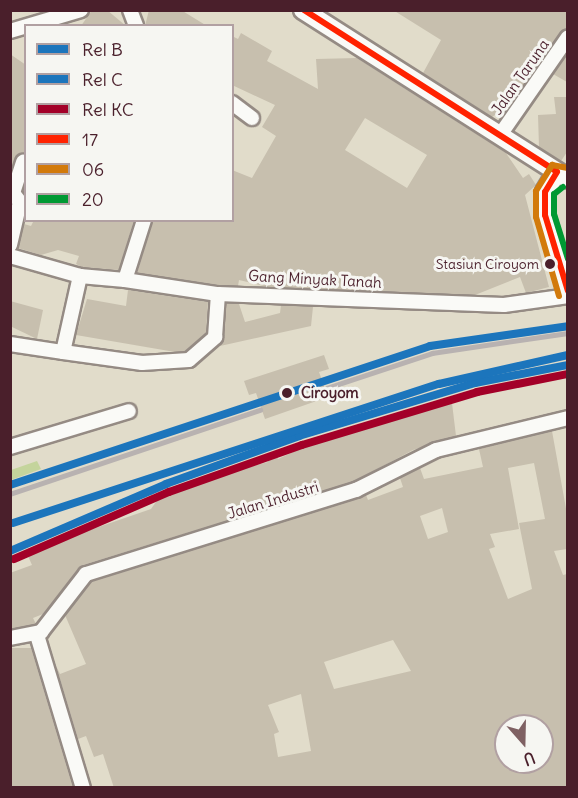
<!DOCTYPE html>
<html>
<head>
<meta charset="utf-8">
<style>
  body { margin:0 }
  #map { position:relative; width:578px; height:798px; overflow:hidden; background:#e1dcca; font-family:Delius,sans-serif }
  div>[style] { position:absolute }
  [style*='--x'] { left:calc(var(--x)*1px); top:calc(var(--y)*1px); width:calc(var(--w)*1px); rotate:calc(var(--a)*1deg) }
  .green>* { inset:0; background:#c4d49c }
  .building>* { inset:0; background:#c7bfae }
  .roads { filter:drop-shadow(2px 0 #958b84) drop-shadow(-2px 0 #958b84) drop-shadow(0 2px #958b84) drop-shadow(0 -2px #958b84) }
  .minor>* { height:14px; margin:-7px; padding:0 7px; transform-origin:7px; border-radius:7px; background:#fafaf7 }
  .major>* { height:18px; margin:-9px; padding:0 9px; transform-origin:9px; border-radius:9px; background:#fafaf7 }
  .rail>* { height:4.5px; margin:-2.25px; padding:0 2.25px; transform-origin:2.25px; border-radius:2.25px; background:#b8b2b1 }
  .bus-1>* { height:6px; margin:-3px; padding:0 3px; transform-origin:3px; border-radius:3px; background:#f20 }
  .bus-2>* { height:6px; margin:-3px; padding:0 3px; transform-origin:3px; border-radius:3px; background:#d27a0b }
  .bus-3>* { height:6px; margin:-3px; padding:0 3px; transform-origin:3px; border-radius:3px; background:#093 }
  .rail-1>* { height:8px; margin:-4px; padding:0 4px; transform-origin:4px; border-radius:4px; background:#1c75bc }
  .rail-2>* { height:8px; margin:-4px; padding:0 4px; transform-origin:4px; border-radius:4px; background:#1c75bc }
  .rail-3>* { height:8px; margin:-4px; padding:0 4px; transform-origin:4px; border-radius:4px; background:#a30028 }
  .dots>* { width:16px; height:16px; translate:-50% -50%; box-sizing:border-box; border:3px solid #f6f6f2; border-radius:50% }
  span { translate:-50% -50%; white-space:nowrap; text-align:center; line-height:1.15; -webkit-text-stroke:6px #f6f6f2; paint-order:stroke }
  .bus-label { font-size:14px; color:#4a1f2b }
  .right { translate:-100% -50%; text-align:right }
  .street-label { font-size:15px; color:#4a1f2b }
  .stop-label { font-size:15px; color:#4a1f2b; font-weight:700 }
  .left { translate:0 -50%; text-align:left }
  .frame { position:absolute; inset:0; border:12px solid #4a1f2b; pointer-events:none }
  .legend { position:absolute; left:24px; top:24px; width:210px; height:198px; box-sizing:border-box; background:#f6f6f2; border:2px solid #b1a0a2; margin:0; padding:8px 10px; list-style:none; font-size:18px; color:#4a1f2b }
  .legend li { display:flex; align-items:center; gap:12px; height:30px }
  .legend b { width:30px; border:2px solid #b1a0a2 }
  .north { position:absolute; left:494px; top:714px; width:60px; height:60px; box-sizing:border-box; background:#f6f6f2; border:2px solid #b1a0a2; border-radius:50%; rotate:160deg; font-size:16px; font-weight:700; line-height:24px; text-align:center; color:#4a1f2b }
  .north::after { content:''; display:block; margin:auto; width:21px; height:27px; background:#7f6163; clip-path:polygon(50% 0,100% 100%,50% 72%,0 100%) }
</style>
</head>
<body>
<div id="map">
  <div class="green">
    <div style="clip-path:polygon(37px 461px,41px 469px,11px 480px,11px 470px)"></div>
  </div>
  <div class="building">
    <div style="clip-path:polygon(92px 10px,107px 10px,126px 26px,81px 26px)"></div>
    <div style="clip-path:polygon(149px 10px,181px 10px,207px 26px,145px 26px)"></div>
    <div style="clip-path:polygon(393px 10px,567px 10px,567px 28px,510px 105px,492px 117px,423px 73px,441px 40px)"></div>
    <div style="clip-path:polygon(evenodd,241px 33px,272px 51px,267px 61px,318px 89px,316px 59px,357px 58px,506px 153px,523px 178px,529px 174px,536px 185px,525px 195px,549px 287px,526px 293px,520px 277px,475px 295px,268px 287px,239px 280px,238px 286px,219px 285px,137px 273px,153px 220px,232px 220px,232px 170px,252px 178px,276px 136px,262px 127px,275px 105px,232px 85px,232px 36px,238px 39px,241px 33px,365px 118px,427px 155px,407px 188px,345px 150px,365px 118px)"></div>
    <div style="clip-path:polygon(10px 54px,26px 65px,26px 153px,17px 156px,10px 171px)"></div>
    <div style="clip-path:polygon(567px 54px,567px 82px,553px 74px)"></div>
    <div style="clip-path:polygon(554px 97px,567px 97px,567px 152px,561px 161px,539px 147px,538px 115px,556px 114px)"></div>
    <div style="clip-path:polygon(34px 220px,134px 220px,119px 270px,82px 267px,76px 264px,79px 256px,58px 250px,41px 255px,18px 248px,24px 224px,31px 226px)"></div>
    <div style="clip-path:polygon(128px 290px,208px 302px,206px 333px,185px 351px,175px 352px,76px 335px,87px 299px,126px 306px)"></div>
    <div style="clip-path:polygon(10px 301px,43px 310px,37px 339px,10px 326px)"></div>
    <div style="clip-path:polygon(226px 303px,239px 304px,245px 322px,280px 313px,281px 305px,313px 307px,311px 326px,220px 346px)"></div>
    <div style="clip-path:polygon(324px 355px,329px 369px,319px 372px,328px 397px,265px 419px,256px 393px,249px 395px,244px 381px)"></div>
    <div style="clip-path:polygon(452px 403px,456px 436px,413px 450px,353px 482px,83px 565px,43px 614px,33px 618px,36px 624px,10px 629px,10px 573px,32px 565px,28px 556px,52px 543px,151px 509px,158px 499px,201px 480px,268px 462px,265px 457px,276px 453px,278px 459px,315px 442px)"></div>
    <div style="clip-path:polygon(evenodd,552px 431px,567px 514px,567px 549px,554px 551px,563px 575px,567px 574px,567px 788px,114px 788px,103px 754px,94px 757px,86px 736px,78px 739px,56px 666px,60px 674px,86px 664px,65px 615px,91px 582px,366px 495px,368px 500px,403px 487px,400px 478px,420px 468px,424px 479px,483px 467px,479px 449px,552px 431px,534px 463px,545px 519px,519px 523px,532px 589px,508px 599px,489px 549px,495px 547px,490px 534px,519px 529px,508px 468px,534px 463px,552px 431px,442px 508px,448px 532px,428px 539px,420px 516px,442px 508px,552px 431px,393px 640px,411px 671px,334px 689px,324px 662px,393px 640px,552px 431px,301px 694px,311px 751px,278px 757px,274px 734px,279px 732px,268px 705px,301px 694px,552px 431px,506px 726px,542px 726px,542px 762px,506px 762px,506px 726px)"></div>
    <div style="clip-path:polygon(10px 648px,31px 648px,73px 788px,10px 788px)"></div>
  </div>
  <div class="roads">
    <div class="minor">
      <div style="--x:130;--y:10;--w:17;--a:69"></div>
      <div style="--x:10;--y:31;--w:74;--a:-16.5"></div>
      <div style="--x:232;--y:103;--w:25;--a:37"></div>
      <div style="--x:500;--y:135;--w:119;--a:-55.2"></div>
      <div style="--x:144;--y:220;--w:63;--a:107.6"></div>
      <div style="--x:125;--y:280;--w:94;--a:8.6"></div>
      <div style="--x:218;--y:294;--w:286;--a:2.2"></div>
      <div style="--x:504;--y:305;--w:65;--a:-8"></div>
      <div style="--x:10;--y:245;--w:44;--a:-76.9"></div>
      <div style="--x:20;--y:202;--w:11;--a:-128"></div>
      <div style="--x:13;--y:193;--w:33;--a:-72"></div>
      <div style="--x:10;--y:256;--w:73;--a:15.9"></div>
      <div style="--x:10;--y:344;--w:54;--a:8.6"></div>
      <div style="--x:63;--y:352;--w:78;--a:-77.4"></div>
      <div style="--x:80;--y:276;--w:45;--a:5.1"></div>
      <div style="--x:63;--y:352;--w:80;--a:7.9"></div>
      <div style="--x:142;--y:363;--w:47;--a:-3.7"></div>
      <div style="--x:189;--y:360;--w:35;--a:-41"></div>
      <div style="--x:215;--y:337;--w:43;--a:-86"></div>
      <div style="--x:10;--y:447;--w:124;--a:-16.8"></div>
      <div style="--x:37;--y:635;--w:160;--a:73.3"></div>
      <div style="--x:10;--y:638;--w:32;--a:-11"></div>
      <div style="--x:41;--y:632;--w:73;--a:-52.2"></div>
      <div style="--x:86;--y:574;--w:283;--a:-17.3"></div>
      <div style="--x:356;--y:490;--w:89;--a:-26.6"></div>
      <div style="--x:436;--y:450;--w:136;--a:-13.6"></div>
    </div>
    <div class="major">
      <div style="--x:303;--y:10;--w:314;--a:32.5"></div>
      <div style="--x:557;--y:172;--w:23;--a:121"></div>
      <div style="--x:545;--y:192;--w:23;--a:90"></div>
      <div style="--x:545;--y:215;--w:81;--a:73.6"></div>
    </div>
  </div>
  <div class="rail">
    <div style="--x:327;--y:388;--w:111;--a:-18.4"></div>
    <div style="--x:432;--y:353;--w:137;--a:-8.4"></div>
    <div style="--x:10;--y:494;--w:264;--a:-18.6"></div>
  </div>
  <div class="bus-1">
    <div style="--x:304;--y:10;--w:300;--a:32.6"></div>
    <div style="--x:557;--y:172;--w:23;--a:121"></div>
    <div style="--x:545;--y:192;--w:23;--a:90"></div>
    <div style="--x:545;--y:215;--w:79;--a:73.2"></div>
  </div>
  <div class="bus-2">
    <div style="--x:559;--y:296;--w:82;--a:-106.2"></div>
    <div style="--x:536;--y:217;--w:26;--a:-90"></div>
    <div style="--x:536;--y:191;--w:31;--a:-58"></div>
    <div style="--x:552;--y:165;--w:16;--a:11"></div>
  </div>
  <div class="bus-3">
    <div style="--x:563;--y:187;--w:11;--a:142"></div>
    <div style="--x:554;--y:194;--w:20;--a:90"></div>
    <div style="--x:554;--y:214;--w:47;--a:72.7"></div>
  </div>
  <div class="rail-1">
    <div style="--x:10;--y:485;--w:442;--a:-18.3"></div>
    <div style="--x:430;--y:346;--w:139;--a:-8.2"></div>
    <div style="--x:10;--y:551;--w:170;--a:-23.2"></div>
    <div style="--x:166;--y:484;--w:141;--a:-19.8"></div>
    <div style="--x:299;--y:436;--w:184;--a:-16.8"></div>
    <div style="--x:475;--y:383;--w:95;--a:-11"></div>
  </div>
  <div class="rail-2">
    <div style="--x:13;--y:523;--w:448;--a:-18.1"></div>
    <div style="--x:439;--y:384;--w:132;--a:-12.7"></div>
  </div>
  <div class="rail-3">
    <div style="--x:14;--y:559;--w:169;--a:-23.4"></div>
    <div style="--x:169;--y:492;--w:141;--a:-19.5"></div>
    <div style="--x:302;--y:445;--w:183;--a:-16.8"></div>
    <div style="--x:477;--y:392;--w:93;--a:-11.2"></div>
  </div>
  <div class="dots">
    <div style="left:550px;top:264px;background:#4a1f2b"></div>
    <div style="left:287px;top:393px;background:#4a1f2b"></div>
  </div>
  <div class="bus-label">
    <span class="right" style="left:539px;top:264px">Stasiun Ciroyom</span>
  </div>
  <div class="street-label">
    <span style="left:520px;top:77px;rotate:-55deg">Jalan Taruna</span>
    <span style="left:315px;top:279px;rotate:3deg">Gang Minyak Tanah</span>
    <span style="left:273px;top:500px;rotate:-17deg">Jalan Industri</span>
  </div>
  <div class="stop-label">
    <span class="left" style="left:301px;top:393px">Ciroyom</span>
  </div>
  <div class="frame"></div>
  <ul class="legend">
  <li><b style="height:8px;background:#1c75bc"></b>Rel B</li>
  <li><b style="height:8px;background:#1c75bc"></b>Rel C</li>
  <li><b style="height:8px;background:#a30028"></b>Rel KC</li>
  <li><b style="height:8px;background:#f20"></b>17</li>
  <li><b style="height:8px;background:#d27a0b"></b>06</li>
  <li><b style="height:8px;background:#093"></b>20</li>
  </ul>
  <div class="north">U</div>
</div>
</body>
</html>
